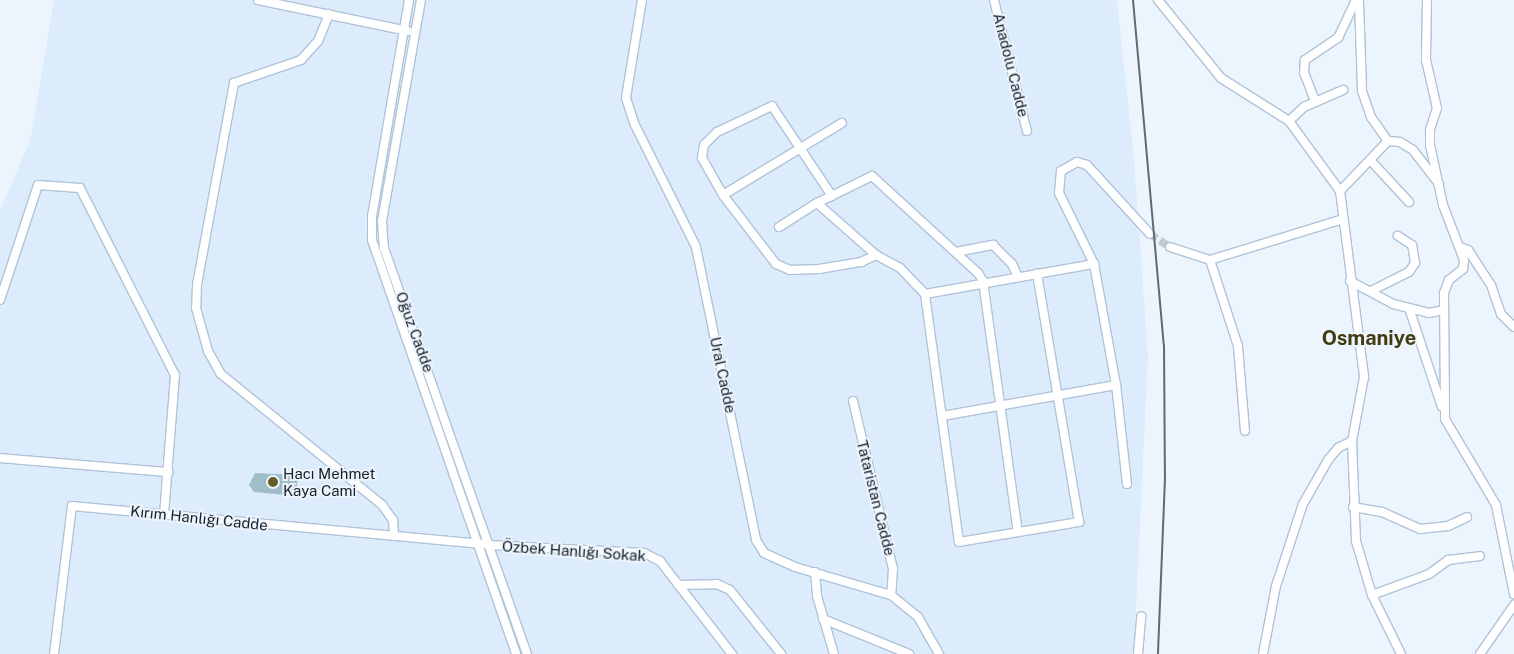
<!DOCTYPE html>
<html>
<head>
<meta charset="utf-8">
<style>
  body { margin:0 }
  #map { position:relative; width:1514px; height:654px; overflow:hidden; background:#ecf5fd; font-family:"Public Sans",sans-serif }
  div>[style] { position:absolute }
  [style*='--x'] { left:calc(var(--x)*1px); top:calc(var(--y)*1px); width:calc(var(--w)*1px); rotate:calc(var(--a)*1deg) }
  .built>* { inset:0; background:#ddecfd }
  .building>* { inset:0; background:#9fbec9 }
  .minor-tunnel>* { height:8px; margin-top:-4px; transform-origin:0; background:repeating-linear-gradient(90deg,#c2cad2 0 8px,transparent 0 12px) }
  .roads { filter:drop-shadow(1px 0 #afc3d8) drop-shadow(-1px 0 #afc3d8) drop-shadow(0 1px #afc3d8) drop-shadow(0 -1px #afc3d8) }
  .minor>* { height:8px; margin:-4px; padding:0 4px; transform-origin:4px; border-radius:4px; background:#fff }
  .rail>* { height:2px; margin:-1px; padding:0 1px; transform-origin:1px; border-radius:1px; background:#616971 }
  .dots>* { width:14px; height:14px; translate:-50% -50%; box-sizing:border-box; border:2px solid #ecf5fd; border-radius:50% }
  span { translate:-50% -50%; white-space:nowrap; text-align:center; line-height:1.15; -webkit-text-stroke:4px #ecf5fd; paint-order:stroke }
  .street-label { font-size:15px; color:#181f27 }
  .poi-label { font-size:15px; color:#181f27 }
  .left { translate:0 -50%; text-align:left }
  .district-label { font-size:20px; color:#423a10; font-weight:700 }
</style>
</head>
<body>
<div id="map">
  <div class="built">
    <div style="clip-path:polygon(54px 0,1117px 0,1134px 159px,1148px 355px,1134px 654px,0 654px,0 210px,30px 141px)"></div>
  </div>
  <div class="building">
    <div style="clip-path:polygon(255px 473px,298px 475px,296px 496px,254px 492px,249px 485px)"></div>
  </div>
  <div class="minor-tunnel">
    <div style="--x:1150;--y:234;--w:24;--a:33"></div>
  </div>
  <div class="roads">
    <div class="minor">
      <div style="--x:258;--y:0;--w:153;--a:11.7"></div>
      <div style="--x:409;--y:0;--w:219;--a:99.7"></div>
      <div style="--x:372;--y:216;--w:24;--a:90"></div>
      <div style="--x:372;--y:240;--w:438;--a:70.8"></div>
      <div style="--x:421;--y:0;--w:224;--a:100"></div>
      <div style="--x:382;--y:221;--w:27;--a:86"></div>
      <div style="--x:384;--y:248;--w:430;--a:70.6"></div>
      <div style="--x:642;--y:0;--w:99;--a:99.3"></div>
      <div style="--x:626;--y:98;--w:28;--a:72"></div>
      <div style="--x:635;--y:125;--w:136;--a:63.4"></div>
      <div style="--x:696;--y:247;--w:299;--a:78.4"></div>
      <div style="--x:756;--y:540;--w:15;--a:58"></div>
      <div style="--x:764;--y:553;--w:34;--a:24"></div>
      <div style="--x:795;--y:567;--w:100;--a:16.3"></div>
      <div style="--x:891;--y:595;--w:35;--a:39"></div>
      <div style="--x:918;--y:617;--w:43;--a:60.4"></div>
      <div style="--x:994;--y:0;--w:135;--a:75.9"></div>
      <div style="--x:1158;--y:0;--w:100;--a:51.1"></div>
      <div style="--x:1221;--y:78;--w:80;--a:32.3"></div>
      <div style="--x:1289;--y:121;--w:87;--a:53.9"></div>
      <div style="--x:1340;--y:191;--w:188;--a:82.6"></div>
      <div style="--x:1364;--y:377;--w:65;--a:100.6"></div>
      <div style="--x:1352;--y:441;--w:100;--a:87.7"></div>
      <div style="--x:1356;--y:541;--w:56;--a:73.5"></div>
      <div style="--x:1372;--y:595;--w:66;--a:63.8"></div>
      <div style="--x:1359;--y:0;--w:91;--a:88.1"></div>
      <div style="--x:1362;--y:91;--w:28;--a:71"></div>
      <div style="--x:1371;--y:117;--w:29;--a:55"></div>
      <div style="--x:1427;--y:0;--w:60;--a:91"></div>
      <div style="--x:1426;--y:60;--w:49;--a:77.1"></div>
      <div style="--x:1437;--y:108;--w:23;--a:108"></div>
      <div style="--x:1430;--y:130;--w:15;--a:90"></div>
      <div style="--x:1430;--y:145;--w:61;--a:77.8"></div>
      <div style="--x:1443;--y:205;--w:59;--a:69.1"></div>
      <div style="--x:1464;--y:260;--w:9;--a:96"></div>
      <div style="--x:1463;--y:269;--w:18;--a:142"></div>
      <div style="--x:1449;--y:280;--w:14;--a:111"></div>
      <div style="--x:1444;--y:293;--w:126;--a:89.5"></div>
      <div style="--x:1445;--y:419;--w:100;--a:59.3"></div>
      <div style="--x:1496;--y:505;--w:91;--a:78.6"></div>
      <div style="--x:329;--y:14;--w:29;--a:112"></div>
      <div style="--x:318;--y:41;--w:25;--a:132"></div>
      <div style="--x:301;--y:60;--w:71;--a:161.1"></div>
      <div style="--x:234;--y:83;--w:205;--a:100.4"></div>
      <div style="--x:197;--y:285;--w:23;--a:92"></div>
      <div style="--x:196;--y:308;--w:45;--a:74.4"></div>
      <div style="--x:208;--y:351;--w:26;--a:61"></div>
      <div style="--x:221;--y:374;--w:208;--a:39.1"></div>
      <div style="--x:382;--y:505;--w:19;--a:54"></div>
      <div style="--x:393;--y:520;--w:16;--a:86"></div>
      <div style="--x:1315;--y:101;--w:30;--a:-111"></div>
      <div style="--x:1304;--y:73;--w:13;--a:-86"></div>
      <div style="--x:1305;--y:60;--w:40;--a:-34"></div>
      <div style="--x:1338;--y:38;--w:42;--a:-64.7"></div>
      <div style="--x:1289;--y:121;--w:21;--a:-43"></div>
      <div style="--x:1304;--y:107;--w:43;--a:-23.6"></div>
      <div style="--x:1371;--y:161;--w:56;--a:47.2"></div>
      <div style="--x:1340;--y:191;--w:69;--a:-46.2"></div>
      <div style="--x:1388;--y:141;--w:12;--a:5"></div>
      <div style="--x:1400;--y:142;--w:15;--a:32"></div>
      <div style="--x:1413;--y:150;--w:43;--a:52.6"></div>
      <div style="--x:723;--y:195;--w:139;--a:-31.2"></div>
      <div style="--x:832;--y:196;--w:108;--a:-123.7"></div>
      <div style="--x:772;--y:106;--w:61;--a:154.7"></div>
      <div style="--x:717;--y:132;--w:18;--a:135"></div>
      <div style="--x:704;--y:145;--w:13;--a:99"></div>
      <div style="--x:702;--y:158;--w:43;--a:60.4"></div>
      <div style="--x:723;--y:195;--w:87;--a:52.5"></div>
      <div style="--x:776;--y:264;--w:15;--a:23"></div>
      <div style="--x:790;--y:270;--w:29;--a:-2"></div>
      <div style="--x:819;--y:269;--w:43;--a:-9.5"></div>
      <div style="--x:861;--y:262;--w:17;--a:-25"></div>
      <div style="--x:817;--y:203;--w:79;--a:41.4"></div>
      <div style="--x:876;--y:255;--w:27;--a:28"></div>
      <div style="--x:900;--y:268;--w:36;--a:46"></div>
      <div style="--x:925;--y:294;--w:250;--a:82.2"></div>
      <div style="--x:959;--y:542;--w:122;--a:-9.5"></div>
      <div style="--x:1079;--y:522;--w:252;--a:-99.6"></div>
      <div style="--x:779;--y:227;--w:45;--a:-32.3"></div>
      <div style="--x:817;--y:203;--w:61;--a:-26.1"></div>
      <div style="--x:872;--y:176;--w:144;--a:42.5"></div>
      <div style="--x:978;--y:273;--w:9;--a:58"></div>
      <div style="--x:983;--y:281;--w:253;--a:82.1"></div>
      <div style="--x:1170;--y:247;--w:42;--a:18"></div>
      <div style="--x:1210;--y:260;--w:139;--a:-17.1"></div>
      <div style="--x:1460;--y:247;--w:9;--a:21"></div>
      <div style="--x:1468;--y:250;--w:42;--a:56.7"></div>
      <div style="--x:1491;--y:285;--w:31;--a:71"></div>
      <div style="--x:1501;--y:314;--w:18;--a:45"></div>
      <div style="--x:956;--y:252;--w:38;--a:-11"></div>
      <div style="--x:993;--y:245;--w:27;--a:45"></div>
      <div style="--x:1012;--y:264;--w:14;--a:65"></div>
      <div style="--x:1210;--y:260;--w:90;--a:72"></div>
      <div style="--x:1238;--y:346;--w:85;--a:85.3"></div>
      <div style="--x:1350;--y:281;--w:49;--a:28.1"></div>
      <div style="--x:1393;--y:304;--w:37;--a:14"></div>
      <div style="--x:1429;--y:313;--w:15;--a:-11"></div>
      <div style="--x:1371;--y:291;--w:42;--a:-26.6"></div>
      <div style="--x:1409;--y:272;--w:11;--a:-56"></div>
      <div style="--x:1415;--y:263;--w:18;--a:-99"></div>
      <div style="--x:1412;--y:245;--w:17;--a:-147"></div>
      <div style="--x:925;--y:294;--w:172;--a:-10.1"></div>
      <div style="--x:0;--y:300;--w:121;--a:-71.7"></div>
      <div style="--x:38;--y:185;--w:42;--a:4.1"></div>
      <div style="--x:80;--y:188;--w:210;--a:63.1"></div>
      <div style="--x:175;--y:375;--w:140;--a:94.5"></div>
      <div style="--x:1409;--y:308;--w:104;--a:71.6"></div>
      <div style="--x:853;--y:401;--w:173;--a:76.6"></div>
      <div style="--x:893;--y:569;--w:26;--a:94"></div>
      <div style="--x:942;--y:416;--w:177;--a:-10.1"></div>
      <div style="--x:0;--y:458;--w:169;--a:4.8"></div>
      <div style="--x:1127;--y:484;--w:100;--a:-96.3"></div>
      <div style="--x:1116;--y:385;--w:123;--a:-100.3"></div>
      <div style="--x:1094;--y:264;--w:79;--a:-116.2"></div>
      <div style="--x:1059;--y:193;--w:22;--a:-85"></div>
      <div style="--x:1061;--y:171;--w:18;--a:-29"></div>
      <div style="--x:1077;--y:162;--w:10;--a:17"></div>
      <div style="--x:1087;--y:165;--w:93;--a:47.6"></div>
      <div style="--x:1353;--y:507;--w:29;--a:10"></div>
      <div style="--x:1382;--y:512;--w:42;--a:24.1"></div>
      <div style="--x:1420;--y:529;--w:28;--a:-6"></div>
      <div style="--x:1448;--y:526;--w:21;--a:-25"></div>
      <div style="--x:815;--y:572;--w:24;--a:85"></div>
      <div style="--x:817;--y:596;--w:60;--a:73.7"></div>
      <div style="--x:678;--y:585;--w:39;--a:-1"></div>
      <div style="--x:717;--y:584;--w:14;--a:25"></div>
      <div style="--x:730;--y:590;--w:82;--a:51.4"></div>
      <div style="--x:1372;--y:595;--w:61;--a:-20.2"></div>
      <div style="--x:1429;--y:574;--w:24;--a:-36"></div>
      <div style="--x:1448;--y:560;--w:32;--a:-7"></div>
      <div style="--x:823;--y:619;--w:93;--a:22.1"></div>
      <div style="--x:54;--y:654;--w:149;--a:-83.1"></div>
      <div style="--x:72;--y:506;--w:420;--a:5.3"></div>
      <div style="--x:490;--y:545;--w:154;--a:3"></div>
      <div style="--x:644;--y:553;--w:18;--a:27"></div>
      <div style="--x:660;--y:561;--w:118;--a:52.3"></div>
      <div style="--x:1138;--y:654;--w:38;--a:-85"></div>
      <div style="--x:1263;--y:654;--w:69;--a:-79.2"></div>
      <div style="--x:1276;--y:586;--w:86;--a:-71.8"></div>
      <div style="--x:1303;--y:504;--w:51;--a:-60.4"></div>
      <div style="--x:1328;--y:460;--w:16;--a:-50"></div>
      <div style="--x:1338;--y:448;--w:16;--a:-27"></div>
      <div style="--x:1480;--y:654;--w:60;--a:-55.2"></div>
    </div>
  </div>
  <div class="rail">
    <div style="--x:1133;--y:0;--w:346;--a:84.9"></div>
    <div style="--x:1164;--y:345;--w:133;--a:89.6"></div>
    <div style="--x:1165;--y:478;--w:176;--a:92.3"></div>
  </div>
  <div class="dots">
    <div style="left:273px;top:482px;background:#685d2a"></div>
  </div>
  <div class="street-label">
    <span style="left:1011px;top:65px;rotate:76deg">Anadolu Cadde</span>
    <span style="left:415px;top:332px;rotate:70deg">Oğuz Cadde</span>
    <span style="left:723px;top:375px;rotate:78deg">Ural Cadde</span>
    <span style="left:876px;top:498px;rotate:76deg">Tataristan Cadde</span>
    <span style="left:199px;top:518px;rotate:6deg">Kırım Hanlığı Cadde</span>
    <span style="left:574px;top:551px;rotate:4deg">Özbek Hanlığı Sokak</span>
  </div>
  <div class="poi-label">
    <span class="left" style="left:283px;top:482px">Hacı Mehmet<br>Kaya Cami</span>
  </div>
  <div class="district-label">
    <span style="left:1369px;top:338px">Osmaniye</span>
  </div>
</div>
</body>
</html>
